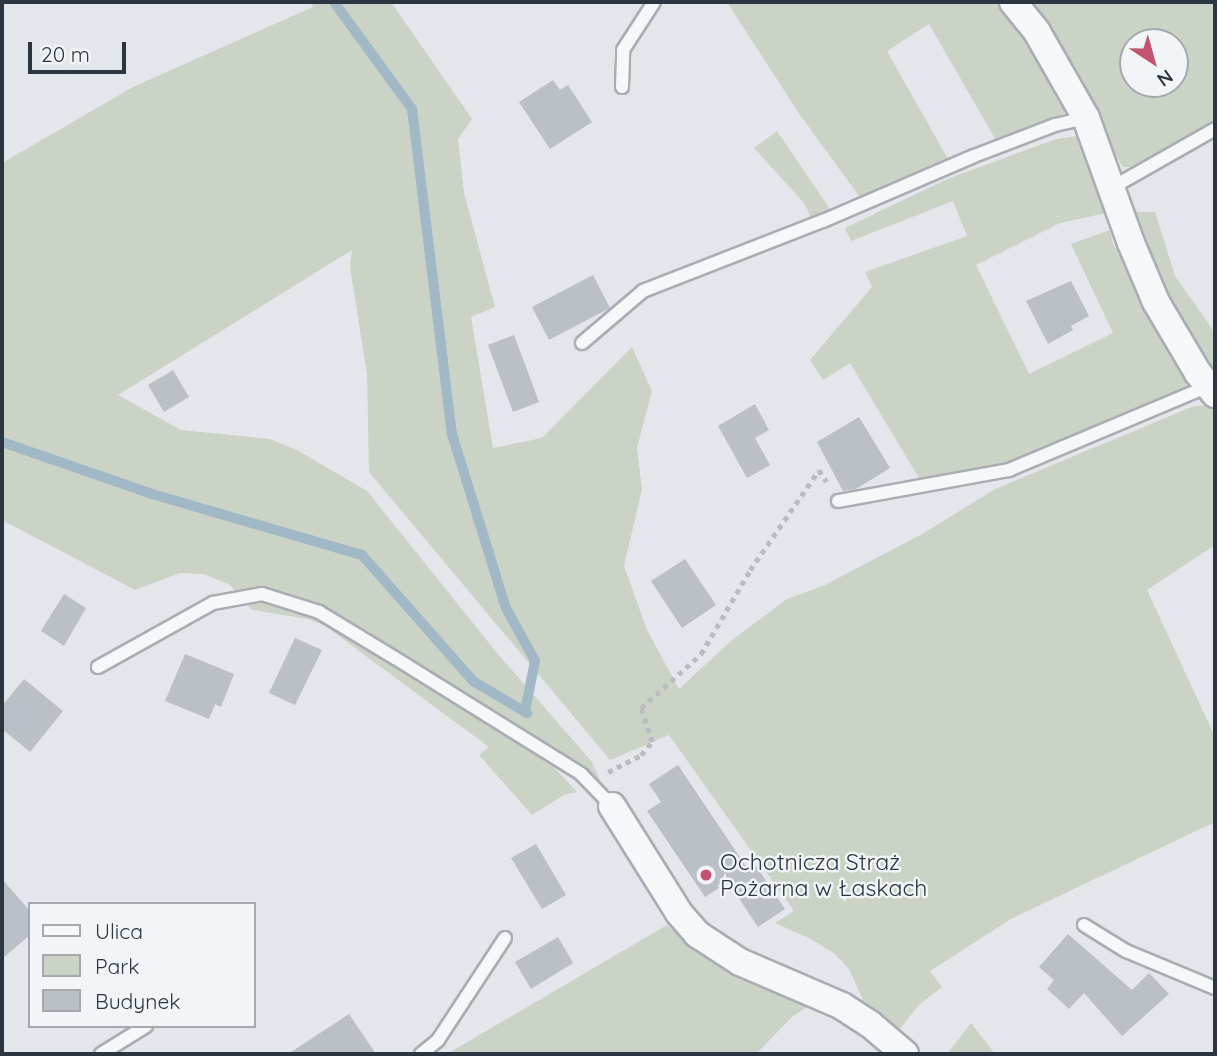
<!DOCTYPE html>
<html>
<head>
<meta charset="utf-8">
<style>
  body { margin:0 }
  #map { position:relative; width:1217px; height:1056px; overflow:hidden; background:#e3e6ea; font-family:Quicksand,sans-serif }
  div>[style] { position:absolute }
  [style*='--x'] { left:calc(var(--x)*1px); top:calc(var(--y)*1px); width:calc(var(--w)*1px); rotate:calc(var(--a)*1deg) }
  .green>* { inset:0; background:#cad3c5 }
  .stream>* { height:10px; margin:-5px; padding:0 5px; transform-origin:5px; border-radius:5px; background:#a1b8c7 }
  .building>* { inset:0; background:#bac0c6 }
  .path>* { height:4.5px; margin-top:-2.25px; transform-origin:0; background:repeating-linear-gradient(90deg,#b9bdc1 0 5px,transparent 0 10px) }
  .roads { filter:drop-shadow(2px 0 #a8aeb4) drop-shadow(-2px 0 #a8aeb4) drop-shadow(0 2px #a8aeb4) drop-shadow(0 -2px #a8aeb4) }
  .service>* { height:12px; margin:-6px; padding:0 6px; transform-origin:6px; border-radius:6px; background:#f5f7f8 }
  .minor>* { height:26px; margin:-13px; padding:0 13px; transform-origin:13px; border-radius:13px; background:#f5f7f8 }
  .dots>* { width:19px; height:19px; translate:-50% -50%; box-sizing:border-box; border:4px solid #f2f5f7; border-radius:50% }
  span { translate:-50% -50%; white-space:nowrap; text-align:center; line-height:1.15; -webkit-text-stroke:5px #f2f5f7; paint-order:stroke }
  .poi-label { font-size:23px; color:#2c3641 }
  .left { translate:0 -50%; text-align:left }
  .frame { position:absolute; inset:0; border:4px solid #2c3641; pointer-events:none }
  .legend { position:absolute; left:28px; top:902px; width:228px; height:126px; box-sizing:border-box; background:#f2f5f7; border:2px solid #a3a9ae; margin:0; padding:9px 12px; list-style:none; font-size:21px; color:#2c3641 }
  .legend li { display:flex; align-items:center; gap:14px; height:35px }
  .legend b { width:35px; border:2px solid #a3a9ae }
  .north { position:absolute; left:1119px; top:28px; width:70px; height:70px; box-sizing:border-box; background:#f2f5f7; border:2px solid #a3a9ae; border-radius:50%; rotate:144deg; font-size:19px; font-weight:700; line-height:28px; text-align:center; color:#2c3641 }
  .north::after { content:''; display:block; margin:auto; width:24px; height:32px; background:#c35371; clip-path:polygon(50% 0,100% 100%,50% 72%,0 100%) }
  .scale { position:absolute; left:28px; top:42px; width:98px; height:32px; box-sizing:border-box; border:4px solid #2c3641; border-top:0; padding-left:9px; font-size:21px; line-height:24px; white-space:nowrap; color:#2c3641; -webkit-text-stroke:5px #f2f5f7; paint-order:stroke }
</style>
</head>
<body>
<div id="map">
  <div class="green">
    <div style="clip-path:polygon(311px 2px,391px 2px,472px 119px,458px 139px,464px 193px,495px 307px,471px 317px,493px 448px,542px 438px,632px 347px,652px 391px,637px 448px,642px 489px,624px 566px,647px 630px,679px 689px,732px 640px,787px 599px,825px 585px,924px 533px,995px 489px,1194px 406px,1208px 405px,1215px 410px,1215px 545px,1147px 590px,1215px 737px,1215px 822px,1011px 919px,930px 971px,942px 987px,919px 1005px,898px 1031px,864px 1002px,849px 969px,835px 954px,811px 939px,775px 923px,794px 911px,669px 735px,610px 760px,369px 472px,367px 374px,350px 267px,352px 250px,118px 395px,181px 430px,270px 439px,297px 450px,367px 491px,497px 653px,592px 762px,601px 783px,544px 745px,544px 757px,577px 792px,564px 795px,532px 815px,479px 755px,489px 747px,324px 625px,308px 619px,252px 610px,229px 584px,203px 574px,180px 573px,135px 590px,2px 520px,2px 163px,133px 87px,313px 7px)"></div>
    <div style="clip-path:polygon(727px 2px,998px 2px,1041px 57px,1063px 100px,1064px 113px,1058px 119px,997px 142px,929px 24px,887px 51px,949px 161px,862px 200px,800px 115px)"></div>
    <div style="clip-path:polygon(evenodd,1025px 2px,1215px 2px,1215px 121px,1166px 150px,1131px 167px,1123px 167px,1025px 2px,1133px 42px,1175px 42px,1175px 84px,1133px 84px,1133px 42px)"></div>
    <div style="clip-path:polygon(777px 131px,832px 212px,813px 221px,804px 203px,754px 148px)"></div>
    <div style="clip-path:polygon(1077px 136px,1090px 152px,1099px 175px,1106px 213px,1060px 223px,976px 265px,1029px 374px,1113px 333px,1071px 244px,1110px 230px,1113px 244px,1173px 348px,1187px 386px,1178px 393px,1040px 452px,991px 469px,919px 478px,850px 363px,823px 380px,810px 360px,872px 287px,865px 272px,967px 236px,953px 201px,851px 241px,845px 228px,945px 180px,1056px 139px)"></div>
    <div style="clip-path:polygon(1132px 212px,1155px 212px,1175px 276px,1215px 333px,1215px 377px,1155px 278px)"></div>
    <div style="clip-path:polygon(667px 925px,700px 953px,758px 984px,811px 1004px,792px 1017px,756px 1054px,447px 1054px)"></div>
    <div style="clip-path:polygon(971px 1023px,992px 1050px,995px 1054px,947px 1054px)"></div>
  </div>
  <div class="stream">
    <div style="--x:334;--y:2;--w:132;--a:53.9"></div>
    <div style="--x:412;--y:109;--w:327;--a:83"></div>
    <div style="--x:452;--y:434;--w:182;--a:72.8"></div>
    <div style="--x:506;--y:608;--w:60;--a:61.3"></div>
    <div style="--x:535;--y:661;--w:51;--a:101.3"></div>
    <div style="--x:2;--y:442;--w:159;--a:19.1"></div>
    <div style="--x:152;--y:494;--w:219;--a:16.2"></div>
    <div style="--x:362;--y:555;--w:168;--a:48.6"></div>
    <div style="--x:473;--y:681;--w:63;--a:30.7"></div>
  </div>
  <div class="building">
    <div style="clip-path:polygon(553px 80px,560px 90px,568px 85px,592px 122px,550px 149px,519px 102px)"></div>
    <div style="clip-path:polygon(593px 275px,610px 308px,549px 340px,532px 307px)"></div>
    <div style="clip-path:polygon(1071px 281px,1089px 316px,1071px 326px,1073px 330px,1048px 344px,1026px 301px)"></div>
    <div style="clip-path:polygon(514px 335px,539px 402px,513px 412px,488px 345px)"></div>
    <div style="clip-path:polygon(173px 370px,189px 397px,164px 412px,148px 385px)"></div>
    <div style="clip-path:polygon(755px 404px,769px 430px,755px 438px,770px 465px,747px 478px,718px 426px)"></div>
    <div style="clip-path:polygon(859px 417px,890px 468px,856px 489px,843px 491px,817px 442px)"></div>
    <div style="clip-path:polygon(685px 559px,716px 605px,682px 628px,651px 581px)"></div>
    <div style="clip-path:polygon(64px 594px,86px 608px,64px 646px,41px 631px)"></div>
    <div style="clip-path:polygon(295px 638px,322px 650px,295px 705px,269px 693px)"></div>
    <div style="clip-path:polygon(185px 654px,234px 674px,221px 707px,215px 704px,209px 719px,165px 701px)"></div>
    <div style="clip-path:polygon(24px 679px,63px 711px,30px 752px,2px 729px,2px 706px)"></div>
    <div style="clip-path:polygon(678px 765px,747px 868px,754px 863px,785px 909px,758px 927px,728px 882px,705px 897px,647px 811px,661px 802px,649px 784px)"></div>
    <div style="clip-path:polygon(536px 844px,566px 895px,542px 909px,511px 858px)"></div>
    <div style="clip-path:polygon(2px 879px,30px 911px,30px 935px,2px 959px)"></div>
    <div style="clip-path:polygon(1068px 934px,1132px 990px,1149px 973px,1169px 994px,1122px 1036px,1084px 993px,1069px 1009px,1047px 989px,1054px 980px,1039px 967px)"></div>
    <div style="clip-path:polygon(558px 937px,573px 963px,531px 989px,515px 962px)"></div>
    <div style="clip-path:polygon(349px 1014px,376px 1054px,288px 1054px)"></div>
  </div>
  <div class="path">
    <div style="--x:608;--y:772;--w:37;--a:-27"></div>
    <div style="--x:641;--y:755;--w:17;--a:-50"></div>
    <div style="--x:652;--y:742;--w:36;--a:-108"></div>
    <div style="--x:641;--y:708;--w:81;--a:-42"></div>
    <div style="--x:701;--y:654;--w:97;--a:-59.7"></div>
    <div style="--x:750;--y:570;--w:121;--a:-55.4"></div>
    <div style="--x:819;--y:470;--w:14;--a:56"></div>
  </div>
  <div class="roads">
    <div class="service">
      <div style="--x:622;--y:87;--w:37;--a:-88"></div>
      <div style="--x:623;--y:50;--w:57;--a:-57.1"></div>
      <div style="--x:1113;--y:187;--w:117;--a:-29.6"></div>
      <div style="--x:582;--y:343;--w:80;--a:-40.4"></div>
      <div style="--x:643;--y:291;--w:193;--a:-21.3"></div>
      <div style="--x:823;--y:221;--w:164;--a:-23.3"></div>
      <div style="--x:974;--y:156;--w:87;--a:-20.9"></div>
      <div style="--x:1055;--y:125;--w:32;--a:-13"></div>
      <div style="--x:838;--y:501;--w:174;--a:-10.3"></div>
      <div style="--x:1009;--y:470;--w:217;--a:-22.8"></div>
      <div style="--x:98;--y:667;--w:132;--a:-29.1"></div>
      <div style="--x:213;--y:603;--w:50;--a:-10.4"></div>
      <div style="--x:262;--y:594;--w:60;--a:17.5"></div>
      <div style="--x:319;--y:612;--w:89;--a:31.2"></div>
      <div style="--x:395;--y:658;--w:219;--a:31.9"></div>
      <div style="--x:581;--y:774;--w:45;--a:45.9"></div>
      <div style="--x:1084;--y:925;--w:49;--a:31.8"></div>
      <div style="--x:1126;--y:951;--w:96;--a:22.6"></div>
      <div style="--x:101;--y:1054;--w:53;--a:-31.9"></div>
      <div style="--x:421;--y:1054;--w:22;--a:-39"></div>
      <div style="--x:438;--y:1040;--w:122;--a:-56.7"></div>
    </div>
    <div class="minor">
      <div style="--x:1013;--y:2;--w:38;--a:51"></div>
      <div style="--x:1037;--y:32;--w:99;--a:60.3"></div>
      <div style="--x:1086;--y:118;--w:133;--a:70.2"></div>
      <div style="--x:1131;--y:243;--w:64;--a:67"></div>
      <div style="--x:1156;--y:302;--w:82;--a:59.4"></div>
      <div style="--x:1198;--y:373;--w:27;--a:51"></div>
      <div style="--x:612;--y:806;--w:126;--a:57.9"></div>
      <div style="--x:679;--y:913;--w:28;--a:49"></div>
      <div style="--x:697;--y:934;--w:51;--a:33.1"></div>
      <div style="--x:740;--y:962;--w:111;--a:23.3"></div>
      <div style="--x:842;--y:1006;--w:33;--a:33"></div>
      <div style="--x:870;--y:1024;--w:46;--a:40.6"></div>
    </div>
  </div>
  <div class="dots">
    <div style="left:706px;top:875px;background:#c35371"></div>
  </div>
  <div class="poi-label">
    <span class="left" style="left:720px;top:875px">Ochotnicza Straż<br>Pożarna w Łaskach</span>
  </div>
  <div class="frame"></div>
  <ul class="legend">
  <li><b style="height:9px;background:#f5f7f8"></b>Ulica</li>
  <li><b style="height:19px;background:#cad3c5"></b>Park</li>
  <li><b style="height:19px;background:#bac0c6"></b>Budynek</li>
  </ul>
  <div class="north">N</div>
  <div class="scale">20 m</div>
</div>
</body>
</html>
